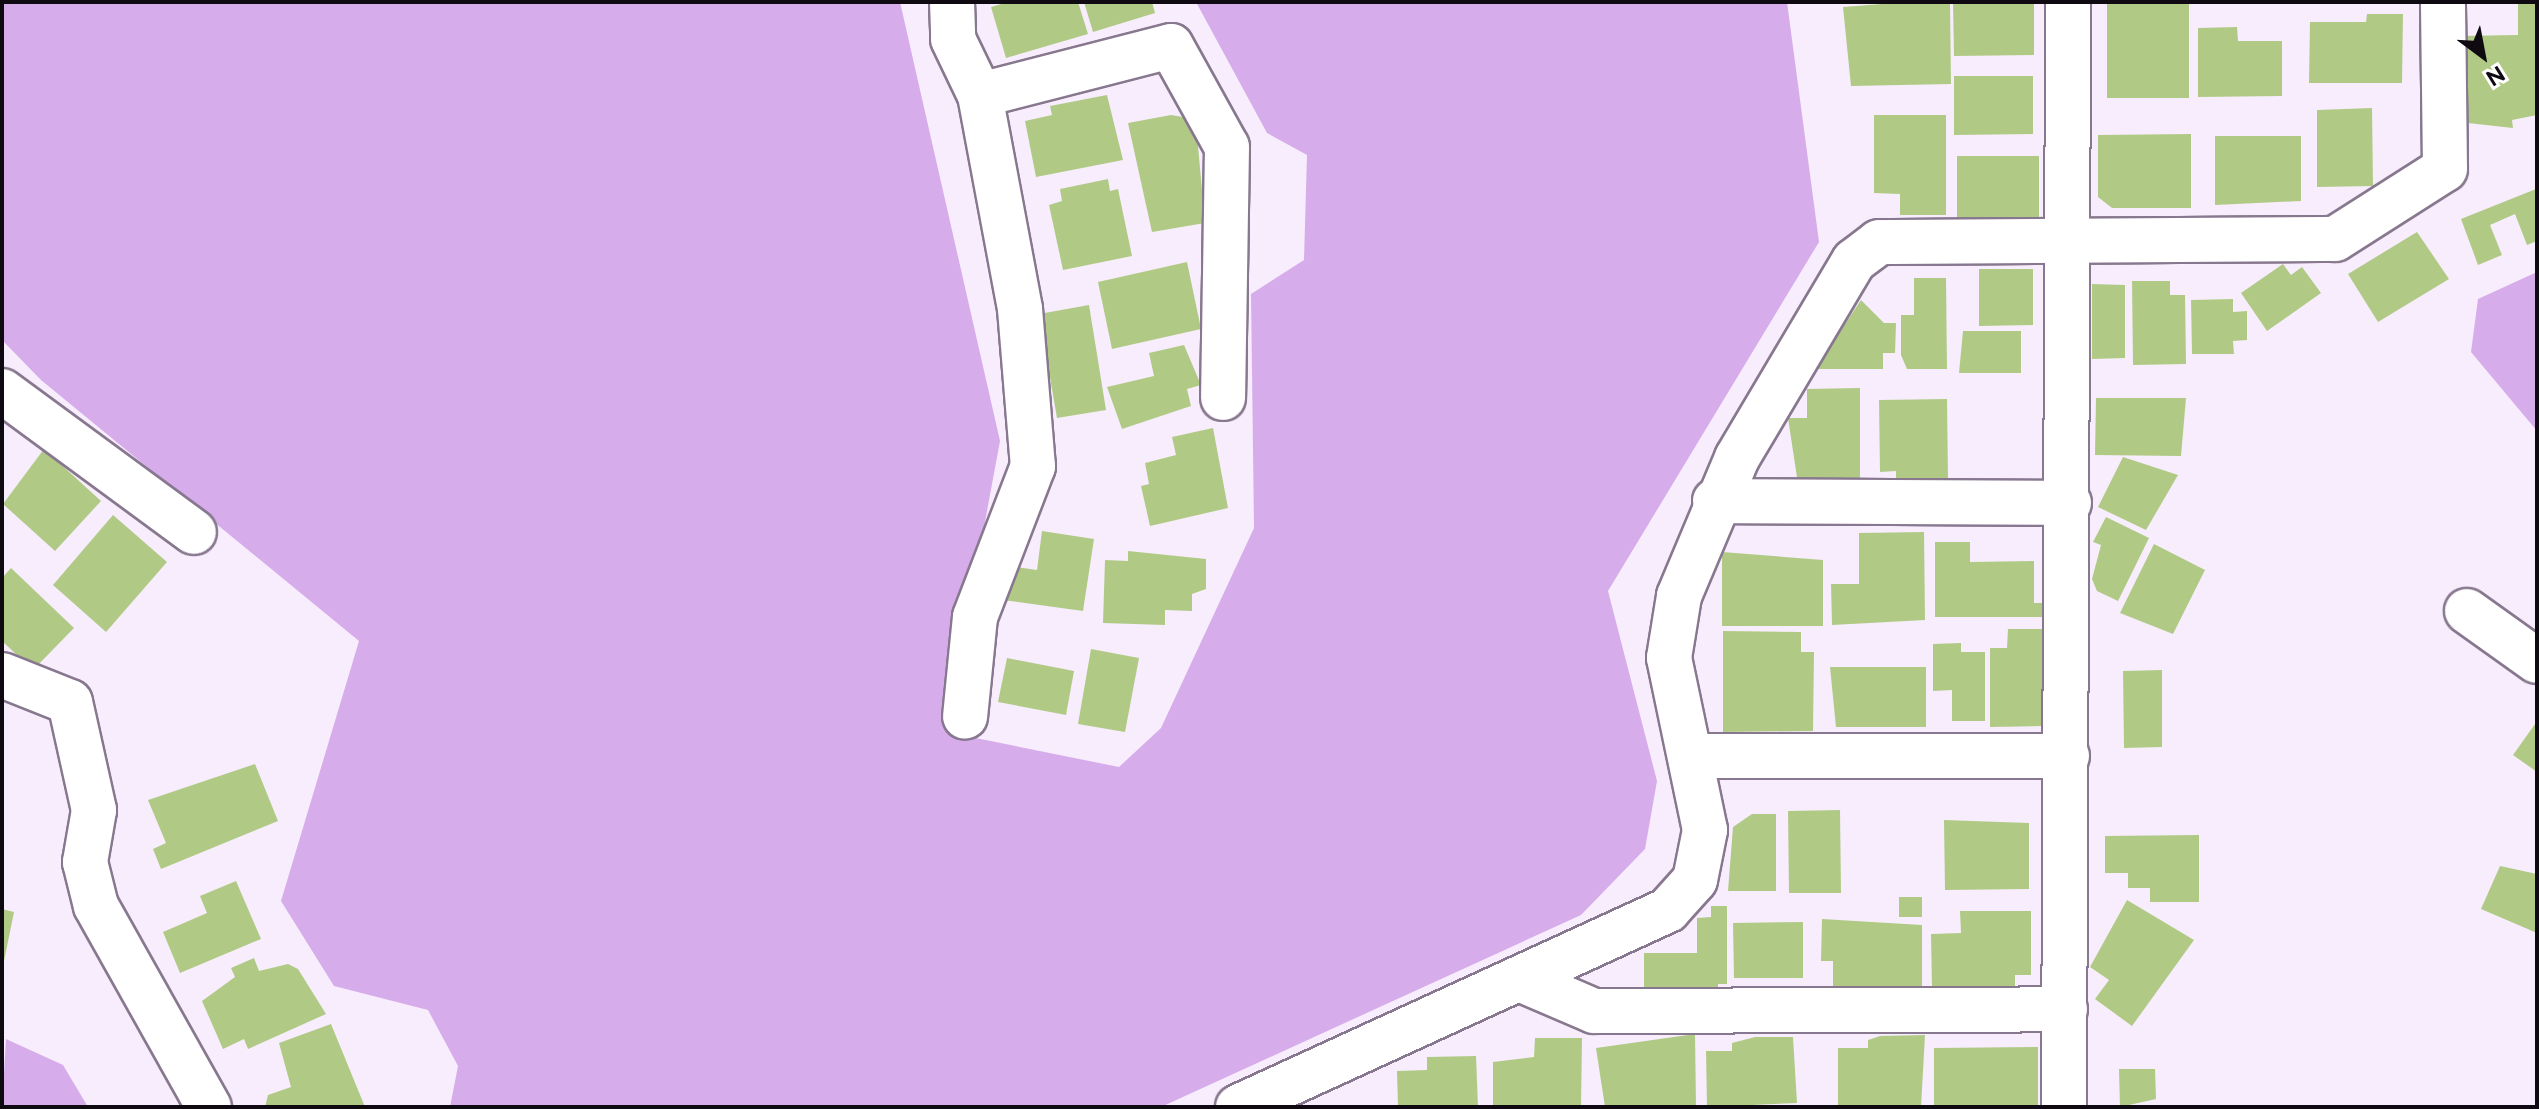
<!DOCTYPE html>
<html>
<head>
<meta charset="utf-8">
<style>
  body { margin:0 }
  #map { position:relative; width:2539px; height:1109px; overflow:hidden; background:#f7edfc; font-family:Raleway,sans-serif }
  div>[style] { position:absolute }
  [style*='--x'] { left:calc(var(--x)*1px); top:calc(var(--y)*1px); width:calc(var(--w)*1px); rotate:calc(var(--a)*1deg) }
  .forest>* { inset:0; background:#d6adea }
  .building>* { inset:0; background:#b0ca86 }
  .roads { filter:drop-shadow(2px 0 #88788f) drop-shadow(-2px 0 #88788f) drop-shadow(0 2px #88788f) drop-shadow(0 -2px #88788f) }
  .minor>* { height:44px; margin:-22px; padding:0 22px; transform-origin:22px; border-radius:22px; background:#fff }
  span { translate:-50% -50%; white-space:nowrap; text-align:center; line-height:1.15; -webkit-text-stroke:6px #fefefe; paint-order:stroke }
  .frame { position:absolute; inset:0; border:4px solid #0f0a12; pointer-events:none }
  .north { position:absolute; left:2443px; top:16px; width:80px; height:80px; -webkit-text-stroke:6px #fefefe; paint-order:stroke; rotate:148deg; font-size:22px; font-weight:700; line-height:32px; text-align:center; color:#0f0a12 }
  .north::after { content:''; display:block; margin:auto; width:28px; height:36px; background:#0f0a12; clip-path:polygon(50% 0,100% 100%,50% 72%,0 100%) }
</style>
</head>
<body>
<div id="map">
  <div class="forest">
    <div style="clip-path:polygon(2px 2px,900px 2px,1000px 441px,946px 732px,1119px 767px,1161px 728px,1254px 528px,1251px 294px,1304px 260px,1307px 155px,1267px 133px,1196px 2px,1787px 2px,1819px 242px,1608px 591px,1657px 781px,1645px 849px,1581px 915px,1161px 1107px,450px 1107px,458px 1066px,428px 1010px,334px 986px,281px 901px,359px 641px,41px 380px,2px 340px)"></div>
    <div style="clip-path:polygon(2537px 272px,2537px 431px,2471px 352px,2478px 299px)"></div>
    <div style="clip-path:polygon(6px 1039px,63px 1065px,88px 1107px,2px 1107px)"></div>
  </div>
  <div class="building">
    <div style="clip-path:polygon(1008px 2px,1078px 2px,1088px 34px,1006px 58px,991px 7px)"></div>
    <div style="clip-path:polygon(1084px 2px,1152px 2px,1155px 13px,1093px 32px)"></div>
    <div style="clip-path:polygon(1908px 2px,1950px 2px,1951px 84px,1851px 86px,1843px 7px)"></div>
    <div style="clip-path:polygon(1953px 2px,2034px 2px,2034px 55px,1954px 56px)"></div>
    <div style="clip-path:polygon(2107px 2px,2189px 2px,2189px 98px,2107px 98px)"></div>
    <div style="clip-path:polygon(2518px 2px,2537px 2px,2537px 115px,2512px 120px,2513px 128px,2459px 122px,2459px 36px,2518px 35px)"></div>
    <div style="clip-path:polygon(2367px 14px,2403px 14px,2402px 83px,2309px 83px,2310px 22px,2366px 22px)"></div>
    <div style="clip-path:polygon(2237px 27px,2238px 41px,2282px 41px,2282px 96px,2198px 97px,2198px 28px)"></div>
    <div style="clip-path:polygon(1954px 76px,2033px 76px,2033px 134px,1954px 135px)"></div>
    <div style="clip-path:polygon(1107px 95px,1123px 160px,1036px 177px,1025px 121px,1052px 115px,1050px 106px)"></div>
    <div style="clip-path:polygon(2372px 108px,2373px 186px,2317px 187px,2317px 110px)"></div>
    <div style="clip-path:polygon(1171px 115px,1189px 118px,1197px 135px,1205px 223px,1152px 232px,1128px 123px)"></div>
    <div style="clip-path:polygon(1874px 115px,1946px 115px,1946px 215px,1900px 215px,1900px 194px,1874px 193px)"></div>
    <div style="clip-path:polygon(2191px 134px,2191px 208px,2112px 208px,2098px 197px,2098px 135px)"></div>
    <div style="clip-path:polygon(2215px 136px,2301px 136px,2301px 201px,2215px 205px)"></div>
    <div style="clip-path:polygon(1957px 156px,2039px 156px,2039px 217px,2030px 217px,2029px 225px,1957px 224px)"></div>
    <div style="clip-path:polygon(1108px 179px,1110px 191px,1118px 189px,1132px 256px,1063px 270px,1049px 205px,1062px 201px,1060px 189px)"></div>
    <div style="clip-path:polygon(2536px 189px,2537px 241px,2527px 245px,2515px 214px,2490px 225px,2502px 255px,2478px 265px,2461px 219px)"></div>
    <div style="clip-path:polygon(2417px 232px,2449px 279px,2378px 322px,2348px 274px)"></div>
    <div style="clip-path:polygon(1187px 262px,1201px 329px,1112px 349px,1098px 282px)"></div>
    <div style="clip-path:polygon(2283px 264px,2291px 275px,2302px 267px,2321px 293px,2267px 331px,2241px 293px)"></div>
    <div style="clip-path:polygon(1979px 269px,2033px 269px,2033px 325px,1979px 326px)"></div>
    <div style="clip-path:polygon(1914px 278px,1946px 278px,1947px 369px,1907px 369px,1901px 355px,1901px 315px,1914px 315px)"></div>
    <div style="clip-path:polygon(2132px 281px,2170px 281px,2170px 295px,2185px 295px,2186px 364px,2133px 365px)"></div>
    <div style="clip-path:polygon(2092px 284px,2125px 285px,2125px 358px,2092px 359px)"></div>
    <div style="clip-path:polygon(2233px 299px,2233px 312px,2247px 311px,2247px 340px,2233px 341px,2234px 354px,2192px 354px,2191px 300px)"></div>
    <div style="clip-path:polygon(1861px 300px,1884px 323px,1896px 323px,1895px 353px,1883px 353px,1883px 369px,1815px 369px)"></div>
    <div style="clip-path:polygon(1089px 305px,1106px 410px,1057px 418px,1039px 314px)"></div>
    <div style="clip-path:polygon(1963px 331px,2021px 331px,2021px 373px,1959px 373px)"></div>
    <div style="clip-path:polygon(1184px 345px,1201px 385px,1187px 389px,1191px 406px,1122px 429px,1107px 387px,1154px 376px,1149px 353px)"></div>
    <div style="clip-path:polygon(1860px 388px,1860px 483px,1798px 484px,1788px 418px,1807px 418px,1807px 389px)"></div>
    <div style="clip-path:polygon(2096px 398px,2186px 398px,2181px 456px,2095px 455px)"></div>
    <div style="clip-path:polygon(1947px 399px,1948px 481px,1896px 481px,1896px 471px,1880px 472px,1879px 400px)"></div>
    <div style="clip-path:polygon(1213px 428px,1228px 508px,1150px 526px,1141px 486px,1149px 484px,1145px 463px,1176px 455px,1172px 437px)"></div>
    <div style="clip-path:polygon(44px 449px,101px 501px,55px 551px,3px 504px)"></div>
    <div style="clip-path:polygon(2123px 457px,2178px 475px,2146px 530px,2098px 507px)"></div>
    <div style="clip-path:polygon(113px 515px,167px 562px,106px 632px,53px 585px)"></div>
    <div style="clip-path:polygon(2106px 517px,2149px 538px,2118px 601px,2097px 591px,2092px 579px,2101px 545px,2093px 542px)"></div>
    <div style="clip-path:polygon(1042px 531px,1094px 539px,1083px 611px,1003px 600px,1008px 566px,1037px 570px)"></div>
    <div style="clip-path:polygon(1924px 532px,1925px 620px,1832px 625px,1831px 584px,1859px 584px,1859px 533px)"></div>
    <div style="clip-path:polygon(1935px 542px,1970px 542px,1970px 562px,2034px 561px,2034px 603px,2043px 603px,2043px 617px,1935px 617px)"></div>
    <div style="clip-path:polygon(2154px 544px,2205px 570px,2173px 634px,2120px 613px)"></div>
    <div style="clip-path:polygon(1128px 551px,1206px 559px,1206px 589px,1192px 594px,1192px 611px,1165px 610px,1165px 625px,1103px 623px,1105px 560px,1128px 561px)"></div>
    <div style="clip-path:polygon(1722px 552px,1823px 560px,1823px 626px,1722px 626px)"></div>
    <div style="clip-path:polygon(11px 568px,74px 628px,33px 670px,2px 641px,2px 578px)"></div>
    <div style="clip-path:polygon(2008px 629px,2047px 629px,2042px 726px,1990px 727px,1990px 648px,2007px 648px)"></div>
    <div style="clip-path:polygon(1723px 631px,1801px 632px,1801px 652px,1814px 652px,1813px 731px,1723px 732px)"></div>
    <div style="clip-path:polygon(1961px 643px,1961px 652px,1985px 652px,1985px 721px,1952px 721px,1952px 690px,1933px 691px,1933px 644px)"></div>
    <div style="clip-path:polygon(1091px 649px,1139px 658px,1125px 732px,1078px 724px)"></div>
    <div style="clip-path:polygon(1007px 658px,1074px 671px,1066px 715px,998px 702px)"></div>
    <div style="clip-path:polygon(1830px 667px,1926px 667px,1926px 727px,1836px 727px)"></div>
    <div style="clip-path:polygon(2162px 670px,2162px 747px,2124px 748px,2123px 671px)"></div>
    <div style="clip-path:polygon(2535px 724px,2537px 726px,2537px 772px,2513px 755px)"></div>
    <div style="clip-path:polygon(255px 764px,278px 821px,161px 869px,153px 849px,166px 843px,148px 800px)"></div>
    <div style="clip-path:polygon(1840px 810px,1841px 893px,1789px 893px,1788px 811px)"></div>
    <div style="clip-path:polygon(1752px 814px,1776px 814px,1776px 891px,1728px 891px,1733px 827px)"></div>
    <div style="clip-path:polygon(1944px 820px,2029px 823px,2029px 889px,1945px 890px)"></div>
    <div style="clip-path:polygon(2199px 835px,2199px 902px,2150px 902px,2150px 888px,2128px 888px,2128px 873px,2105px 873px,2105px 836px)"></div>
    <div style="clip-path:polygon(2500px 866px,2537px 874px,2537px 933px,2481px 909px)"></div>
    <div style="clip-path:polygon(236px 881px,261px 939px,180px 973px,163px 932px,207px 913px,200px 896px)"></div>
    <div style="clip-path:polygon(1899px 897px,1922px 897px,1922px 917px,1899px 917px)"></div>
    <div style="clip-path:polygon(2127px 900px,2194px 940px,2132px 1026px,2095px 999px,2109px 980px,2090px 967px)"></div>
    <div style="clip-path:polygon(1711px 906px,1727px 906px,1727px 984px,1718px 984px,1718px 992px,1644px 992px,1644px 953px,1697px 953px,1697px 918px,1711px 917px)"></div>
    <div style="clip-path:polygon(2px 909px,14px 912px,3px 966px,2px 966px)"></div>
    <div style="clip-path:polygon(1960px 911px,2031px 911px,2031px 975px,2015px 975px,2015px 988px,1932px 989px,1931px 934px,1961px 933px)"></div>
    <div style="clip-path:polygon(1822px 919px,1922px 925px,1922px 989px,1833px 990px,1833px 961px,1821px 961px)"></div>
    <div style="clip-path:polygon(1803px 922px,1803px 978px,1734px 978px,1733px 923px)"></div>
    <div style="clip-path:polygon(254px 958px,259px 971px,288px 964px,298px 969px,326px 1014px,248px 1049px,244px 1039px,223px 1049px,202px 1001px,235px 977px,231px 968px)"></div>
    <div style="clip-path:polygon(331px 1024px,365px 1107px,265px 1107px,268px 1095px,291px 1087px,279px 1043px)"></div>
    <div style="clip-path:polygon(1695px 1034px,1696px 1107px,1605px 1107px,1596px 1048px)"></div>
    <div style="clip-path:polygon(1925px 1035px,1921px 1107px,1838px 1107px,1838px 1048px,1868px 1048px,1868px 1040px,1880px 1036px)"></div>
    <div style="clip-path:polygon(1755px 1037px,1793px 1037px,1797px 1103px,1707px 1107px,1706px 1051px,1732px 1051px,1732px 1043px)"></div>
    <div style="clip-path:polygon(1535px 1038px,1582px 1038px,1581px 1107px,1493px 1107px,1493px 1062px,1534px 1057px)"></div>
    <div style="clip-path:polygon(2038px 1047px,2038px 1107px,1934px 1107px,1934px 1048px)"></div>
    <div style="clip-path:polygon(1476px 1056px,1478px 1107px,1398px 1107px,1397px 1071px,1427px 1070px,1427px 1057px)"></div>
    <div style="clip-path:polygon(2119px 1069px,2155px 1069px,2156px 1099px,2120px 1107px)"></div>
  </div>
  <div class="roads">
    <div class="minor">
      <div style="--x:952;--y:2;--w:37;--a:88"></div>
      <div style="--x:953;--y:39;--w:62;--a:64.3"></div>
      <div style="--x:980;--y:95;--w:218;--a:79.4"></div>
      <div style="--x:1020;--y:309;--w:158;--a:85.3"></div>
      <div style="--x:1033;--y:466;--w:162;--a:111"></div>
      <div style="--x:975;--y:617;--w:100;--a:95.7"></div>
      <div style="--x:980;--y:95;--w:197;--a:-14.4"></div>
      <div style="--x:1171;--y:46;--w:115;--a:61"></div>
      <div style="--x:1227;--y:147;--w:251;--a:90.9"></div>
      <div style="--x:2;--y:391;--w:238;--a:36.3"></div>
      <div style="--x:1715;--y:501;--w:354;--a:0.3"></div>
      <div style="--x:2467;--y:611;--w:86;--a:35.5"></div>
      <div style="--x:2;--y:675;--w:73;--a:21.7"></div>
      <div style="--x:70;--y:702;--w:111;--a:77.5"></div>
      <div style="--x:94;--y:810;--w:53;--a:99.8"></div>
      <div style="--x:85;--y:862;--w:45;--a:76"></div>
      <div style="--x:96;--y:906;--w:231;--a:60.7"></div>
      <div style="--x:1692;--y:756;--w:375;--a:0"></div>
      <div style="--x:1524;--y:981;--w:76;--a:23.2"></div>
      <div style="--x:1594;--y:1011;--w:471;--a:-0.2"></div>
      <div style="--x:1238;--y:1107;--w:473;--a:-24.6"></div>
      <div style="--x:1668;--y:910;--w:40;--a:-48"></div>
      <div style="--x:1695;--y:880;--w:51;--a:-78.7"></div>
      <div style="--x:1705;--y:830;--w:176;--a:-101.8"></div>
      <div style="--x:1669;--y:658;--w:63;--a:-80.8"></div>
      <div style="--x:1679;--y:596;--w:150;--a:-67.2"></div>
      <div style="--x:1737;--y:458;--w:229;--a:-59.3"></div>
      <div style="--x:1854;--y:261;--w:31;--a:-37"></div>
      <div style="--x:1879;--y:242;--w:456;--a:-0.4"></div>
      <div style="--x:2335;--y:239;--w:130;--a:-32.5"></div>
      <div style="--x:2445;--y:169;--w:167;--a:-90.7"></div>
      <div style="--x:2064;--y:1107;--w:1105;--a:-89.79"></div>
    </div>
  </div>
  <div class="frame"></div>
  <div class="north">N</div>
</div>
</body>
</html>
